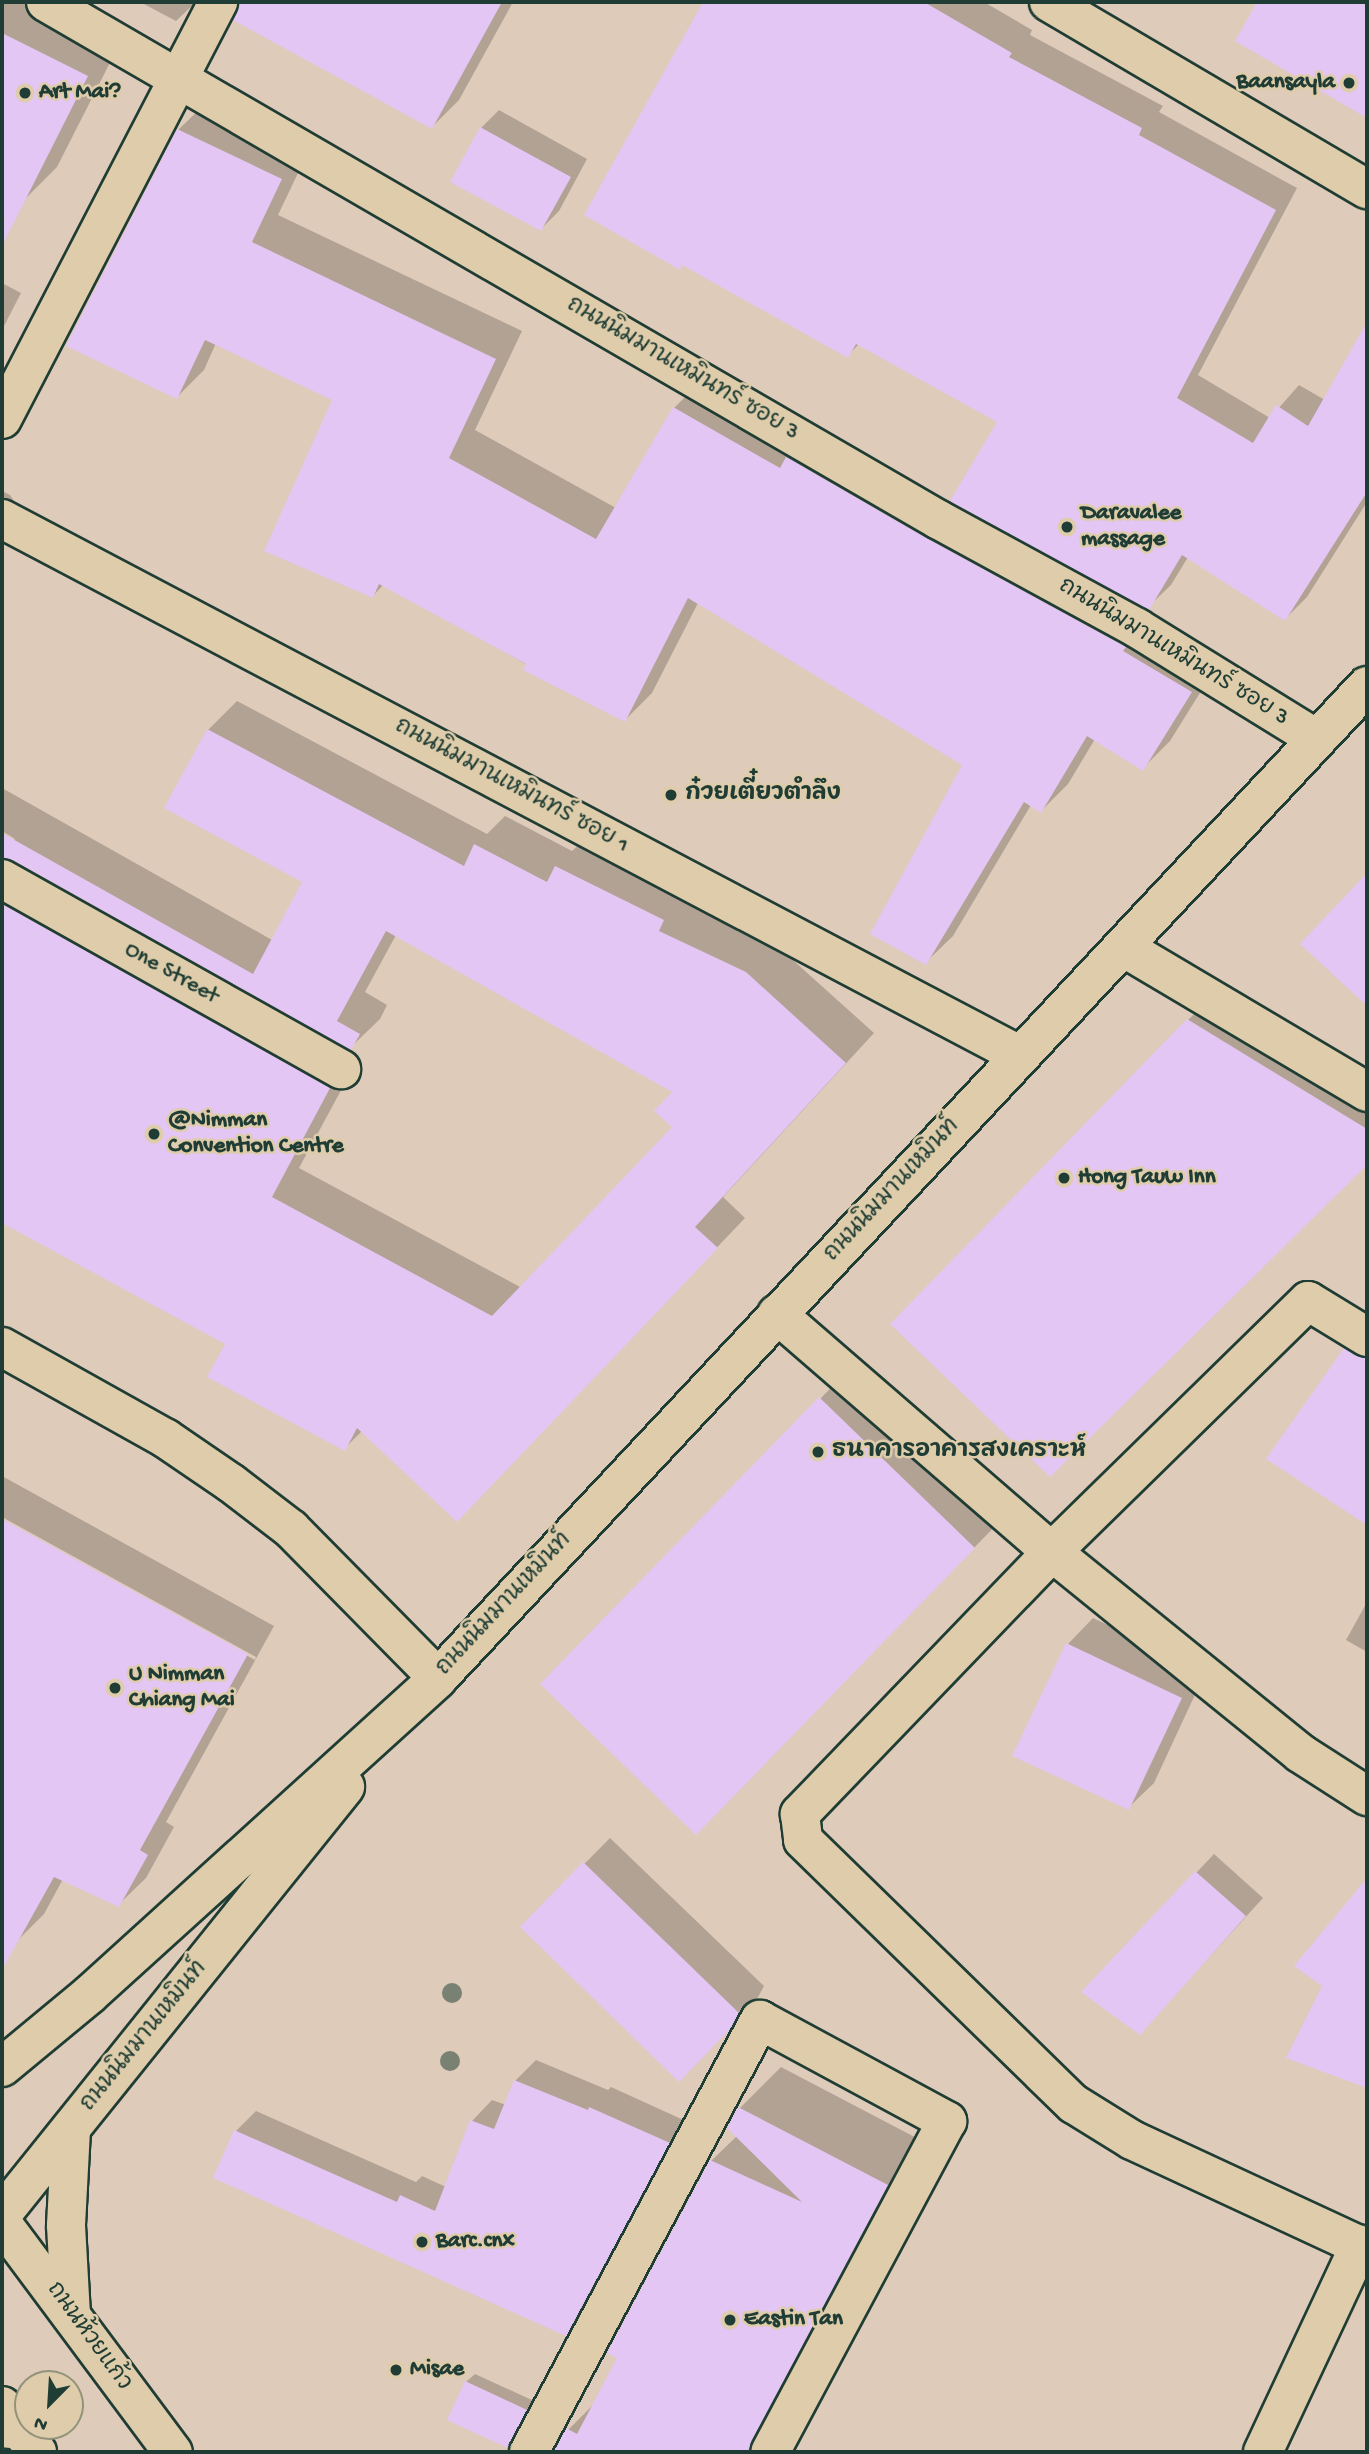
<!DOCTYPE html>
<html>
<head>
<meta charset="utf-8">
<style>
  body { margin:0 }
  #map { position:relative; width:1369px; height:2454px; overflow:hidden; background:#dfcbb9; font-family:"Gochi Hand","Playpen Sans Thai",sans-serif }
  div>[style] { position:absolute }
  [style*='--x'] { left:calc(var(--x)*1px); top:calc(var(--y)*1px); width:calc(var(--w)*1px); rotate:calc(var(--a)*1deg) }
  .shadow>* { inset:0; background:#0003 }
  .building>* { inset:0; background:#e3c6f4 }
  .roads { filter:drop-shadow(2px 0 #1f3d34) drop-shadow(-2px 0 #1f3d34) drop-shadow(0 2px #1f3d34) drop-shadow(0 -2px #1f3d34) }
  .minor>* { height:38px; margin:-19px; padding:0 19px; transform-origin:19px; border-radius:19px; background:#deccaa }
  .major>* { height:38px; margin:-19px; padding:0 19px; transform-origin:19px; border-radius:19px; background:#deccaa }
  .highway>* { height:38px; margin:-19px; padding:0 19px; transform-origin:19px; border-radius:19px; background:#deccaa }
  .trees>* { width:20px; height:20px; margin:-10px; border-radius:50%; background:#798173 }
  .dots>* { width:19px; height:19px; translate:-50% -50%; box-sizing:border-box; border:4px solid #deccaa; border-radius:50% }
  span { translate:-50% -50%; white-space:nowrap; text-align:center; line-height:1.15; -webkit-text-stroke:5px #deccaa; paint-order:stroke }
  .poi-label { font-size:23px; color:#1f3d34; font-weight:700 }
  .right { translate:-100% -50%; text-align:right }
  .left { translate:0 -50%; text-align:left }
  .street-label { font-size:23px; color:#1f3d34 }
  .frame { position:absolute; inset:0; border:4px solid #1f3d34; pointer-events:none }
  .north { position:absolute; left:14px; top:2370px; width:70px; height:70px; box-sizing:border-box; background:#deccaa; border:2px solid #92937b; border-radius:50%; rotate:204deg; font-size:19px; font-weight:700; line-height:28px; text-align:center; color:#1f3d34 }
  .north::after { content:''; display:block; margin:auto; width:24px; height:32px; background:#1f3d34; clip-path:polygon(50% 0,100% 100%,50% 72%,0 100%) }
</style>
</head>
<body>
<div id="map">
  <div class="shadow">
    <div style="clip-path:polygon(2px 2px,42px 2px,121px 41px,57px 167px,23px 201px,2px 190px)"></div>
    <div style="clip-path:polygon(140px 2px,196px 2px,176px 21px)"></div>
    <div style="clip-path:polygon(241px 2px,513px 2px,459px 100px,432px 127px,235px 19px)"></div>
    <div style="clip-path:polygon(705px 2px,984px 2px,1032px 30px,1030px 35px,1163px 106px,1159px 112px,1297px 188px,1198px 375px,1270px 418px,1299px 385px,1325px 400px,1367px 326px,1367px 502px,1307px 597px,1285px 619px,1188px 557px,1171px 585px,1148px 607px,999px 421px,859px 344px,848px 355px,683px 264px,680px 267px,586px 214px)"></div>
    <div style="clip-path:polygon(1260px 2px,1367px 2px,1367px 107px,1362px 113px,1237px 40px)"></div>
    <div style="clip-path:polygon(206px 103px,308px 152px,278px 215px,522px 331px,475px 430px,616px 508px,674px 408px,701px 381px,1218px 664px,1170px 741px,1143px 768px,1095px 739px,1068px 784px,1041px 811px,1031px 805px,953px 936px,925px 963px,964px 764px,698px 603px,652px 693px,625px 720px,384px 584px,373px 596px,334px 399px,216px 343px,204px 370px,177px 397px,178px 130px)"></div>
    <div style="clip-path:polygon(499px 110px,587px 159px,559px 211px,541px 229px,481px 128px)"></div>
    <div style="clip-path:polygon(2px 283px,21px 293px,2px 330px)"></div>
    <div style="clip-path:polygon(2px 491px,10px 495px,18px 507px,2px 536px)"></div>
    <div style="clip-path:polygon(evenodd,237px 701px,487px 834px,505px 816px,572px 851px,586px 838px,692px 891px,687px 902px,775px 944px,874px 1033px,723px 1197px,745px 1218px,485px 1491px,362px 1431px,345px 1448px,227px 1343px,2px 1221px,2px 835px,13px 841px,15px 839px,2px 831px,2px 788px,272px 940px,304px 881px,208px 730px,237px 701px,7px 856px,351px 1047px,380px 1019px,387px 1005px,365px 992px,396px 935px,674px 1092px,674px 1127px,522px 1288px,299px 1168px,358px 1059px,20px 870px,7px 856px)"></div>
    <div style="clip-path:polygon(1367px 875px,1367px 1004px,1303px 944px)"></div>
    <div style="clip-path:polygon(1221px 988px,1367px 1077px,1367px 1163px,1050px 1475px,1188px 1020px)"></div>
    <div style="clip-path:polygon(1366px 1329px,1367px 1330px,1367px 1523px,1268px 1458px,1345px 1350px)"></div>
    <div style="clip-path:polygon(852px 1366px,1006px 1515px,729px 1800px,820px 1399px)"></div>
    <div style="clip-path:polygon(2px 1476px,274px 1626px,166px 1822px,174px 1827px,146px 1878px,118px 1905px,63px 1879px,44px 1914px,16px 1942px,2px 1934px,2px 1761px,20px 1730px,2px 1720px,2px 1521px,255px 1660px,256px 1657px,2px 1517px)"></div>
    <div style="clip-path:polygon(1367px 1602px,1367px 1652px,1346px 1640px)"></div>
    <div style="clip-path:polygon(1093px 1618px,1206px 1671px,1154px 1783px,1128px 1808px,1068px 1644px)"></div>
    <div style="clip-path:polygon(610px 1838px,764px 1986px,756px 2001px,679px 2080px,522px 1927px)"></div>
    <div style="clip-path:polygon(1214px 1854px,1263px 1898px,1140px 2033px,1084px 1992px)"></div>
    <div style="clip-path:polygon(1367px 1881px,1367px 2087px,1289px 2057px,1324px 1986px)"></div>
    <div style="clip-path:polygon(536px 2060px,608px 2090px,611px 2087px,688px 2122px,586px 2313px,566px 2333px,236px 2131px,256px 2111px,416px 2182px,422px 2176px,446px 2187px,472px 2121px,492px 2100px,506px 2105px,516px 2080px)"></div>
    <div style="clip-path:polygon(781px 2067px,928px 2144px,771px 2452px,555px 2452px,568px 2430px,597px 2401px,711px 2161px,737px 2136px,729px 2128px,740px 2108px)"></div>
    <div style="clip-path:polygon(475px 2374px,534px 2401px,516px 2437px,508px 2446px,466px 2382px)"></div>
  </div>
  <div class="building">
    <div style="clip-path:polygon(240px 2px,502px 2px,432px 129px,233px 20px)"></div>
    <div style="clip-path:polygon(703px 2px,924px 2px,1012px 53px,1009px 57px,1142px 128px,1139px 135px,1276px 210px,1177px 398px,1253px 443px,1276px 405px,1308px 426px,1367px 322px,1367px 492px,1285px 621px,1182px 555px,1149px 610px,950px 501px,997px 422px,856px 344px,848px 358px,682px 265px,680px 270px,584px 215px)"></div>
    <div style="clip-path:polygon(1257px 2px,1367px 2px,1367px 118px,1235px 41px)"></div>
    <div style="clip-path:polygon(2px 33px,88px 76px,2px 246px)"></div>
    <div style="clip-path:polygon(480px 127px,571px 177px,541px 231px,450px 182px)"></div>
    <div style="clip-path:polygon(177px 129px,282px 179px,252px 242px,496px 359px,449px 458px,596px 539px,673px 407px,780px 468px,786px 457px,928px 539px,1126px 647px,1123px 651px,1192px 692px,1143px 771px,1087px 736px,1041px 813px,1024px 802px,926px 965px,870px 934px,962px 765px,688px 598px,625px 722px,523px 670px,526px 664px,379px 584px,373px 598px,264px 551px,332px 400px,205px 340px,177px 399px,66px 346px)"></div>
    <div style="clip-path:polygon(207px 729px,464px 866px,474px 844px,547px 882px,555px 866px,664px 920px,659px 931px,746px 972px,846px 1063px,695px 1227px,718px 1248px,457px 1522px,357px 1428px,345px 1451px,207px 1377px,225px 1344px,2px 1223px,2px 904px,330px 1088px,272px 1197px,492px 1316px,672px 1127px,654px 1111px,672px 1092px,386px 931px,337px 1021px,360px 1034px,351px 1050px,13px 860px,2px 857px,2px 833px,253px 974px,302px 882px,164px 808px)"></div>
    <div style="clip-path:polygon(1367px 873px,1367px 1006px,1300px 944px)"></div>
    <div style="clip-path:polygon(1187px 1019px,1367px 1129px,1367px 1165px,1050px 1477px,890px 1324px)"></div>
    <div style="clip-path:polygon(1344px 1348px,1367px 1359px,1367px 1525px,1266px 1459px)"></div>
    <div style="clip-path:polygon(819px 1397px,975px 1548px,696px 1835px,540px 1684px)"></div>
    <div style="clip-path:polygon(2px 1519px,248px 1654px,140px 1850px,148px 1855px,119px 1907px,54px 1877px,2px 1970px)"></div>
    <div style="clip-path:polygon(1066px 1643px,1182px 1698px,1129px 1810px,1012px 1756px)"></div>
    <div style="clip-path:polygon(583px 1862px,739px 2013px,730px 2029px,679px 2082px,520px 1927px)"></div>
    <div style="clip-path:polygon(1195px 1871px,1246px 1916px,1140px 2035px,1081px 1992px)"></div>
    <div style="clip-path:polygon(1367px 1878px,1367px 2088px,1286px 2058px,1322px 1986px,1294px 1966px)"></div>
    <div style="clip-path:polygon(514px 2080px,588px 2110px,589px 2107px,670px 2143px,566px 2336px,213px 2178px,234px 2130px,397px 2202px,400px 2195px,435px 2211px,470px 2120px,494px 2129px)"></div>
    <div style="clip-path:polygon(738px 2107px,888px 2185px,751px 2442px,748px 2452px,554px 2452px,566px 2428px,577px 2434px,617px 2358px,607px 2353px,710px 2160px,802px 2202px,727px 2128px)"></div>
    <div style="clip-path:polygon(465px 2381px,527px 2410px,508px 2448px,447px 2420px)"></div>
  </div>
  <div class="roads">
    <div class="minor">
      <div style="--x:46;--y:2;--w:1032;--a:30.12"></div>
      <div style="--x:939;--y:520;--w:226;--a:28.6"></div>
      <div style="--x:1137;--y:628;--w:211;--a:31.7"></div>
      <div style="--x:1049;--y:2;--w:369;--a:30.5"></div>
      <div style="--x:2;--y:419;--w:470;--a:-62.6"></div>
      <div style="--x:2;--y:519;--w:1150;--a:27.79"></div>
      <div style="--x:2;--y:879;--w:389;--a:29.3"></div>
      <div style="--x:1123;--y:947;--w:284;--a:30.7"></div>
      <div style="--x:777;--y:1314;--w:364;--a:40.9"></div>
      <div style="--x:1052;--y:1552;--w:319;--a:39"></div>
      <div style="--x:1300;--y:1753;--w:80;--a:32.7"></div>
      <div style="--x:1367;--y:1337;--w:69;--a:-148.6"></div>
      <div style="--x:1308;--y:1301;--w:359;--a:135.6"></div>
      <div style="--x:1052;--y:1552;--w:364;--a:133.9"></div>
      <div style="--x:800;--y:1814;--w:26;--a:83"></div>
      <div style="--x:803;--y:1840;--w:378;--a:44.3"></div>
      <div style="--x:1074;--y:2104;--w:68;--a:31.8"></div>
      <div style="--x:1132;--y:2140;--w:259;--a:24.9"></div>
      <div style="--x:2;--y:1347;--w:187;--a:29.2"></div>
      <div style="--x:165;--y:1438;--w:80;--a:34.3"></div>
      <div style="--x:231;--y:1483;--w:76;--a:37.5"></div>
      <div style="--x:291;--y:1529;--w:209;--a:45.4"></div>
      <div style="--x:529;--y:2452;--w:490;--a:-61.9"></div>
      <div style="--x:760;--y:2020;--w:213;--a:28.4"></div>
      <div style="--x:947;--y:2121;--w:375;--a:118.1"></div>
      <div style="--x:1263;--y:2452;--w:229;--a:-64.9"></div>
    </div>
    <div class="major">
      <div style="--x:2;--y:2067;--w:113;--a:-39.6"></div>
      <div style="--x:89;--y:1995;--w:471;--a:-42.2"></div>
      <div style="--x:438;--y:1678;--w:1359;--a:-46.88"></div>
      <div style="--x:2;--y:2214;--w:548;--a:-51.23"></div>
      <div style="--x:2;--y:2223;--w:286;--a:53.3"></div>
      <div style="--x:71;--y:2315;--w:90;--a:-93.2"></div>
      <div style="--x:66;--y:2225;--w:96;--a:-87"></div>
      <div style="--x:2;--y:2406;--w:58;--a:52.7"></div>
    </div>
    <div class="highway">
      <div style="--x:2;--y:2428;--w:18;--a:6"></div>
    </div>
  </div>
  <div class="trees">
    <div style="left:452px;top:1993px"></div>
    <div style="left:450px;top:2061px"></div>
  </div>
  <div class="dots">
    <div style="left:1349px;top:83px;background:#1f3d34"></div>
    <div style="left:25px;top:93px;background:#1f3d34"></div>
    <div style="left:1067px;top:527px;background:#1f3d34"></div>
    <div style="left:671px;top:795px;background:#1f3d34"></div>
    <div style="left:154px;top:1134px;background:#1f3d34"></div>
    <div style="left:1064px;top:1178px;background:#1f3d34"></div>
    <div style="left:818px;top:1452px;background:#1f3d34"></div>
    <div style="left:115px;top:1688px;background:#1f3d34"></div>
    <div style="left:422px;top:2242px;background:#1f3d34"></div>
    <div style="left:730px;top:2320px;background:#1f3d34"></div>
    <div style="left:396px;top:2370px;background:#1f3d34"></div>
  </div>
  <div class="poi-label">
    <span class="right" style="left:1335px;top:83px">Baansayla</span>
    <span class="left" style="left:39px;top:93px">Art Mai?</span>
    <span class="left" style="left:1081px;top:527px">Daravalee<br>massage</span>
    <span class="left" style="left:685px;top:795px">ก๋วยเตี๋ยวตำลึง</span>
    <span class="left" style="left:168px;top:1134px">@Nimman<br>Convention Centre</span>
    <span class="left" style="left:1078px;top:1178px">Hong Tauw Inn</span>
    <span class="left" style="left:832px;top:1452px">ธนาคารอาคารสงเคราะห์</span>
    <span class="left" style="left:129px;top:1688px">U Nimman<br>Chiang Mai</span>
    <span class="left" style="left:436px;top:2242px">Barc.cnx</span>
    <span class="left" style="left:744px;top:2320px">Eastin Tan</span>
    <span class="left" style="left:410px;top:2370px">Misae</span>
  </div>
  <div class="street-label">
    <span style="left:682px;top:370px;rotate:30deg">ถนนนิมมานเหมินทร์ ซอย 3</span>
    <span style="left:1173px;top:653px;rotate:31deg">ถนนนิมมานเหมินทร์ ซอย 3</span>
    <span style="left:511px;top:787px;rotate:28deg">ถนนนิมมานเหมินทร์ ซอย 1</span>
    <span style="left:171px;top:974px;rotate:29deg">One Street</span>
    <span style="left:893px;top:1191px;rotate:-47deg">ถนนนิมมานเหมินท์</span>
    <span style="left:505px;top:1605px;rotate:-47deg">ถนนนิมมานเหมินท์</span>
    <span style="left:145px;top:2037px;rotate:-51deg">ถนนนิมมานเหมินท์</span>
    <span style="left:88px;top:2337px;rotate:54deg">ถนนห้วยแก้ว</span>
  </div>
  <div class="frame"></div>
  <div class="north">N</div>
</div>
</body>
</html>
